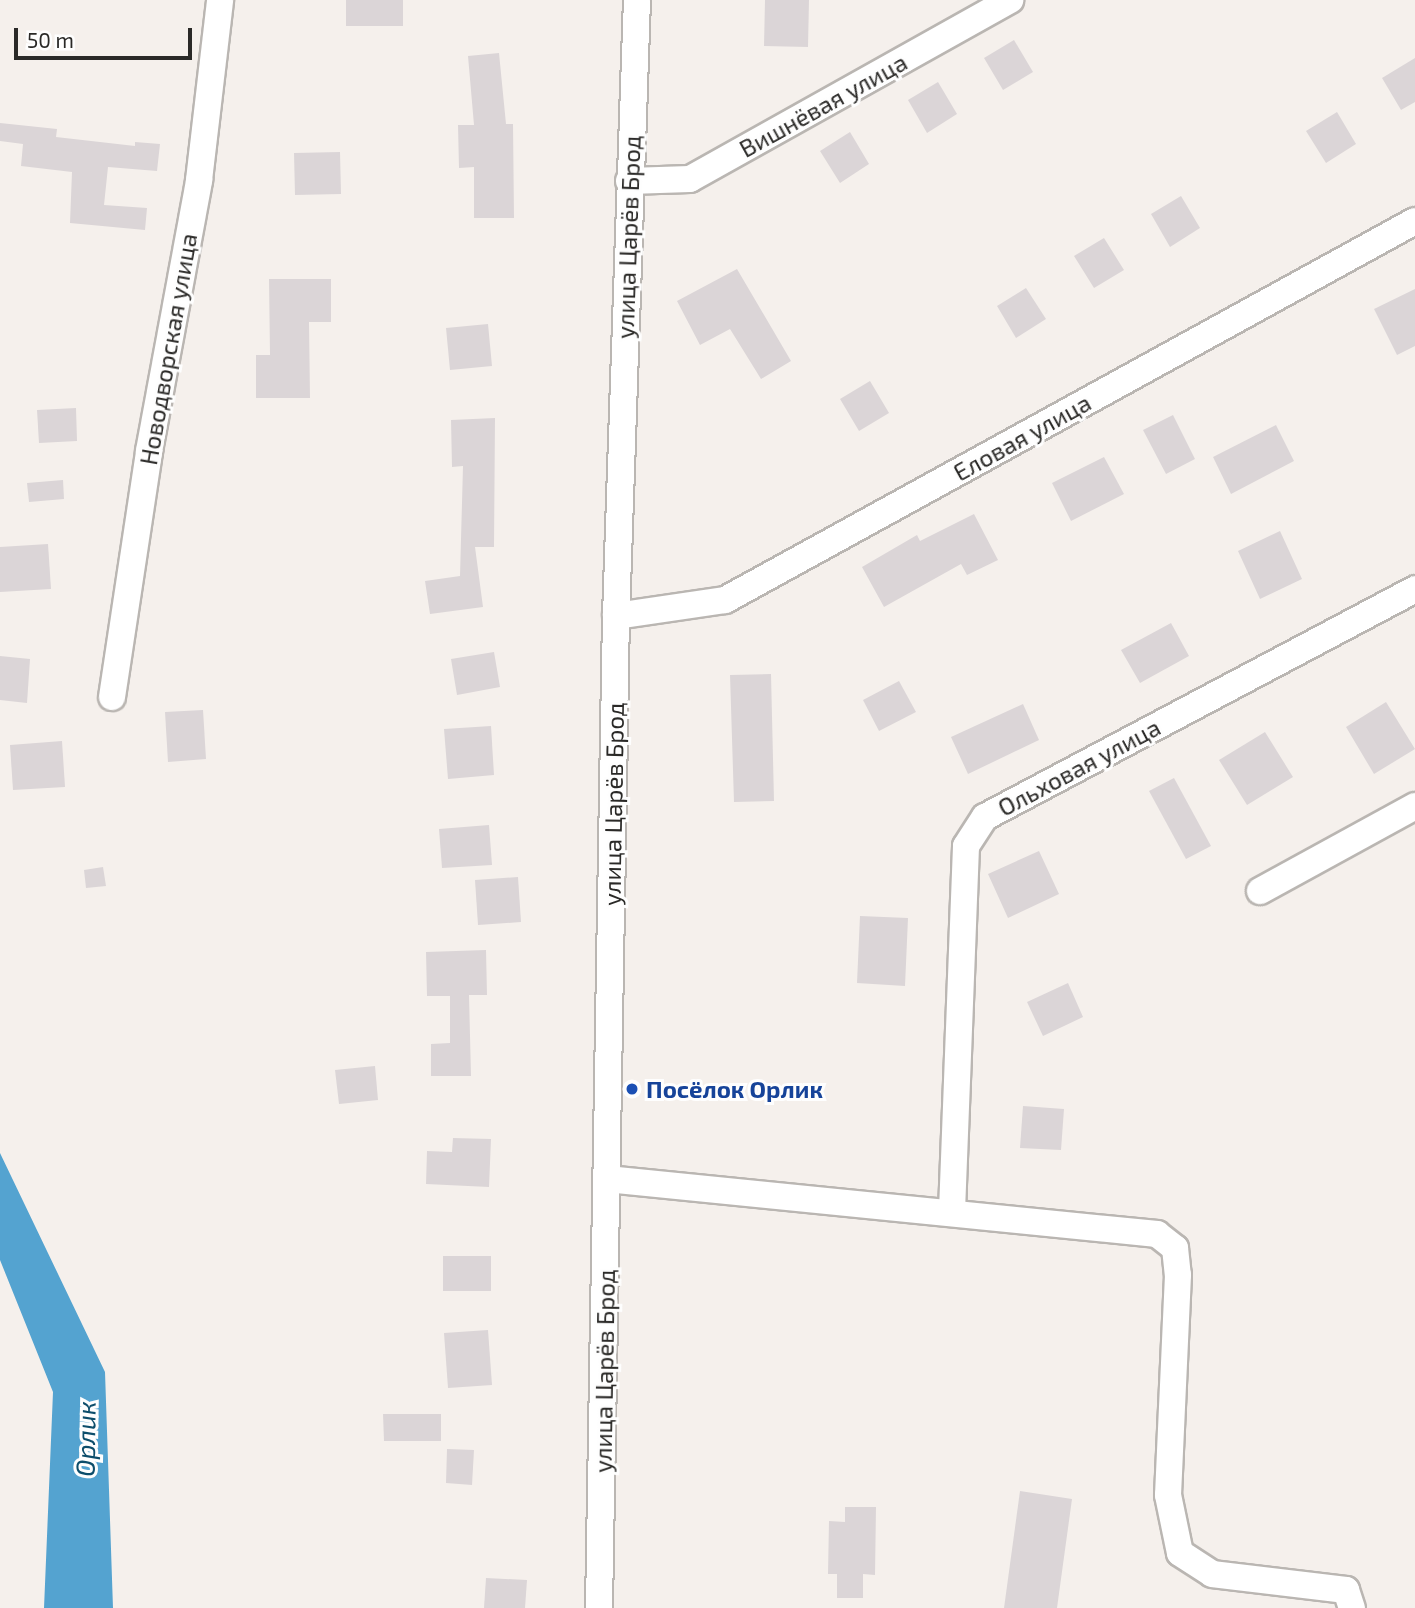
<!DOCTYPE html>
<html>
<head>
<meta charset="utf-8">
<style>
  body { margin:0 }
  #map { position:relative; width:1415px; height:1608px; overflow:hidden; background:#f5f0ec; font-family:"Exo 2",sans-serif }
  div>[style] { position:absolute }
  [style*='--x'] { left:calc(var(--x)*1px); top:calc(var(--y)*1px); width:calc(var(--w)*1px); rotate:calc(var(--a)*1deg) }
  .water>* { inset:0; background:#54a3d0 }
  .building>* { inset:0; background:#dbd5d7 }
  .roads { filter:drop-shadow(2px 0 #bab6b2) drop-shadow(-2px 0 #bab6b2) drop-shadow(0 2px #bab6b2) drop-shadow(0 -2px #bab6b2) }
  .minor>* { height:26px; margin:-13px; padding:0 13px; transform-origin:13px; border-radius:13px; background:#fff }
  .dots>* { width:19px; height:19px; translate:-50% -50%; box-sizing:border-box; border:4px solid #fefefe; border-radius:50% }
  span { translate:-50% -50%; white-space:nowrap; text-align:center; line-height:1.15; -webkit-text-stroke:6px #fefefe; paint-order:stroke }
  .street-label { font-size:24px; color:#2a2927 }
  .transit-label { font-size:24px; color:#164399; font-weight:700 }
  .left { translate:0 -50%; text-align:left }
  .water-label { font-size:26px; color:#0c4d6b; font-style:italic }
  .scale { position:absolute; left:14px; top:28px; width:178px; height:32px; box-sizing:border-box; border:4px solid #2a2927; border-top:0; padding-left:9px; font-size:21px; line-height:24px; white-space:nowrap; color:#2a2927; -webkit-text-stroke:5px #fefefe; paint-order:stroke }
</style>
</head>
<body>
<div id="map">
  <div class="water">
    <div style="clip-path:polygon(0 1153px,105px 1372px,113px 1608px,44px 1608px,53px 1392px,0 1260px)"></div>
  </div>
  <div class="building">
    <div style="clip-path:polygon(346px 0,403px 0,403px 26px,346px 26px)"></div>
    <div style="clip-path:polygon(765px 0,809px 0,808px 47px,764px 46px)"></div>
    <div style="clip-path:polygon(1014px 40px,1033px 72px,1003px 90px,984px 58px)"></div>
    <div style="clip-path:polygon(499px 53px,506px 124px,513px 124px,514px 218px,474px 218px,474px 167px,459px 168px,458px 125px,474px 125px,468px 56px)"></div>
    <div style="clip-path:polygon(1415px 58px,1415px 102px,1401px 110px,1382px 78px)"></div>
    <div style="clip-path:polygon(938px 82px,957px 114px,927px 133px,908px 100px)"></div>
    <div style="clip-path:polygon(1337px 112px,1356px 144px,1326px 163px,1306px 131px)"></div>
    <div style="clip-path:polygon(0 123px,57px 129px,56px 137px,135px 146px,135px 142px,160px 144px,157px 171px,108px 167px,104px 205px,147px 208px,145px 230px,70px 223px,72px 172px,21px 166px,23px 144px,0 141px)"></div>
    <div style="clip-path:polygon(850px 132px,869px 164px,840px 183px,820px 151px)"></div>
    <div style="clip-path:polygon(340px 152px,341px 194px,295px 195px,294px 153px)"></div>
    <div style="clip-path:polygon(1181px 196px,1200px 228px,1170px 247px,1151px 214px)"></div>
    <div style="clip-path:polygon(1104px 238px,1124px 270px,1094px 288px,1074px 256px)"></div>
    <div style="clip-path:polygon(737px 269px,791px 361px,761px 379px,730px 329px,700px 345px,677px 301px)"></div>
    <div style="clip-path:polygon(269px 279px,331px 279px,331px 322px,309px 322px,310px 398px,256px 398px,256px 355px,270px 355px)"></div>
    <div style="clip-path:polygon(1026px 288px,1046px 319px,1016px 338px,997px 306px)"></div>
    <div style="clip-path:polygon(1415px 289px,1415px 346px,1397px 355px,1374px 309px)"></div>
    <div style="clip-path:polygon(488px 324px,492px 366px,450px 370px,446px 328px)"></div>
    <div style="clip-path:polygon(870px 381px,889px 413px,859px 431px,840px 399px)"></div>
    <div style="clip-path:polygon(76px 408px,77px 441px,39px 443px,37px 410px)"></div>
    <div style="clip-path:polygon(1173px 415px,1195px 459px,1166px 474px,1143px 430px)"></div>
    <div style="clip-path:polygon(495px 418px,494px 547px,475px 547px,483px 607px,430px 614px,425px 581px,460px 576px,463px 466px,452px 467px,451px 420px)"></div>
    <div style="clip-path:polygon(1276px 425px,1294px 461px,1231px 494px,1213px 457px)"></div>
    <div style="clip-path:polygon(1104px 457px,1124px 494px,1071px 521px,1052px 483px)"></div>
    <div style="clip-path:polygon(63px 480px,64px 499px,29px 502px,27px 483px)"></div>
    <div style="clip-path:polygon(974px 514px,998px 560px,967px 575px,961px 564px,884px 607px,862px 567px,917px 535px,920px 541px)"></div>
    <div style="clip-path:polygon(1280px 531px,1302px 579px,1260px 599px,1238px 551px)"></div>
    <div style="clip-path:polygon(48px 544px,51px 589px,0 592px,0 547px)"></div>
    <div style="clip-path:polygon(1171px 623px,1189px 656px,1140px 683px,1121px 650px)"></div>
    <div style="clip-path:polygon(494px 652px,500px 687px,457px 695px,451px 659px)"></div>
    <div style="clip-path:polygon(0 656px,30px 659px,27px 703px,0 700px)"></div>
    <div style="clip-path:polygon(771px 674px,774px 801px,734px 802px,730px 675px)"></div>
    <div style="clip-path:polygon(899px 681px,916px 712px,879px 731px,863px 700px)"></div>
    <div style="clip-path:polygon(1386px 702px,1415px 749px,1374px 774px,1346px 727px)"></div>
    <div style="clip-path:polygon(1023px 704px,1039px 740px,968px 774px,951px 737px)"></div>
    <div style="clip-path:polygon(203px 710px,206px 759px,168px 762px,165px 712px)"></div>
    <div style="clip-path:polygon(491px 726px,494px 775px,448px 779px,444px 729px)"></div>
    <div style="clip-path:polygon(1265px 732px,1293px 777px,1247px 805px,1219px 760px)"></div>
    <div style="clip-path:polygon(62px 741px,65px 787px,13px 790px,10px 745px)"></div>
    <div style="clip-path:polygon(1174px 778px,1211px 846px,1186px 859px,1149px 791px)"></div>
    <div style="clip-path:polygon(489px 825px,492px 865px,442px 868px,439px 829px)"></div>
    <div style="clip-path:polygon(1039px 851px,1059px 894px,1008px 918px,988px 874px)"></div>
    <div style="clip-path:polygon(103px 867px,106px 886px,86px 888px,84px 870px)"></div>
    <div style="clip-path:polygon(518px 877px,521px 922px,478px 925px,475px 880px)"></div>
    <div style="clip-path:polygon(860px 916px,908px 918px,905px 986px,857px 983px)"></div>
    <div style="clip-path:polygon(486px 950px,487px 995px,469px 995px,471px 1076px,431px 1076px,431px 1044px,450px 1043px,450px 996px,427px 996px,426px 952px)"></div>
    <div style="clip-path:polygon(1068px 983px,1083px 1017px,1043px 1036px,1027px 1002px)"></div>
    <div style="clip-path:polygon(375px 1066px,378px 1100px,339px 1104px,335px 1070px)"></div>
    <div style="clip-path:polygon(1023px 1106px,1064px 1109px,1061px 1150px,1020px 1148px)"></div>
    <div style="clip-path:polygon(453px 1138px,491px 1139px,489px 1187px,426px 1184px,427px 1151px,452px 1152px)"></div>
    <div style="clip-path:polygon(443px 1256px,491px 1256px,491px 1291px,443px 1291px)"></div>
    <div style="clip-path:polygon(488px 1330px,492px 1385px,448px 1388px,444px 1333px)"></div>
    <div style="clip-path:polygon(383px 1414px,441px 1414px,441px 1441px,384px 1441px)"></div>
    <div style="clip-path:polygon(447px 1449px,474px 1450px,472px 1485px,446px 1483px)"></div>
    <div style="clip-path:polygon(1020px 1491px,1072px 1499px,1057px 1608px,1004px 1608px)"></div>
    <div style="clip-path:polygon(845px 1507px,876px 1507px,875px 1575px,863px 1574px,863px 1598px,837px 1598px,837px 1574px,828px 1574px,829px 1521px,845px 1522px)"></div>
    <div style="clip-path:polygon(486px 1578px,527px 1580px,525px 1608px,484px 1608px)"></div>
  </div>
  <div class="roads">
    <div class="minor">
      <div style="--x:629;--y:181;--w:61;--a:-1.9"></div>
      <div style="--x:690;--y:179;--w:367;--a:-29.2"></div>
      <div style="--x:616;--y:616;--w:110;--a:-8.4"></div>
      <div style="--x:725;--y:600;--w:787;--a:-28.78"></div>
      <div style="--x:112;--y:697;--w:249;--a:-81.4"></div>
      <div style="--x:149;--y:451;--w:276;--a:-79.5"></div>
      <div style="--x:199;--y:180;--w:181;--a:-83.3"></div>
      <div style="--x:1260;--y:891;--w:177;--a:-28.7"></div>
      <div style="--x:607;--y:1179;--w:553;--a:5.71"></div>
      <div style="--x:1157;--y:1234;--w:23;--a:38"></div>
      <div style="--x:1175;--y:1248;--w:27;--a:84"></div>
      <div style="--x:1178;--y:1275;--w:220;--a:92.6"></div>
      <div style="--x:1168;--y:1495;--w:59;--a:78.3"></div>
      <div style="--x:1180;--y:1553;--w:38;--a:33"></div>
      <div style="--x:1212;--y:1574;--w:135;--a:6.8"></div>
      <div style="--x:1346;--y:1590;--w:19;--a:72"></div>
      <div style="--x:952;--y:1211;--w:365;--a:-87.8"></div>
      <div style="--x:966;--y:846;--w:35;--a:-57"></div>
      <div style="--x:985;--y:817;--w:487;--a:-27.9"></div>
      <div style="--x:599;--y:1608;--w:992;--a:-89.02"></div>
      <div style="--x:616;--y:616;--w:616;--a:-88.05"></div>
    </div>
  </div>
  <div class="dots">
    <div style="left:632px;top:1089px;background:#1a4fb4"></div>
  </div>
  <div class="street-label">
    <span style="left:823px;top:105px;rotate:-29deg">Вишнёвая улица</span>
    <span style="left:628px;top:237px;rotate:-88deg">улица Царёв Брод</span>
    <span style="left:168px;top:349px;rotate:-80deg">Новодворская улица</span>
    <span style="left:1022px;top:437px;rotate:-29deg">Еловая улица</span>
    <span style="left:1079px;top:767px;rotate:-28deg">Ольховая улица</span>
    <span style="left:613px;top:804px;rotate:-89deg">улица Царёв Брод</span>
    <span style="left:604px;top:1371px;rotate:-89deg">улица Царёв Брод</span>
  </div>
  <div class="transit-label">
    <span class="left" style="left:646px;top:1089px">Посёлок Орлик</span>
  </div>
  <div class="water-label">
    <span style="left:85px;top:1439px;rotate:-89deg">Орлик</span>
  </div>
  <div class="scale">50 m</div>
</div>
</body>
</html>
